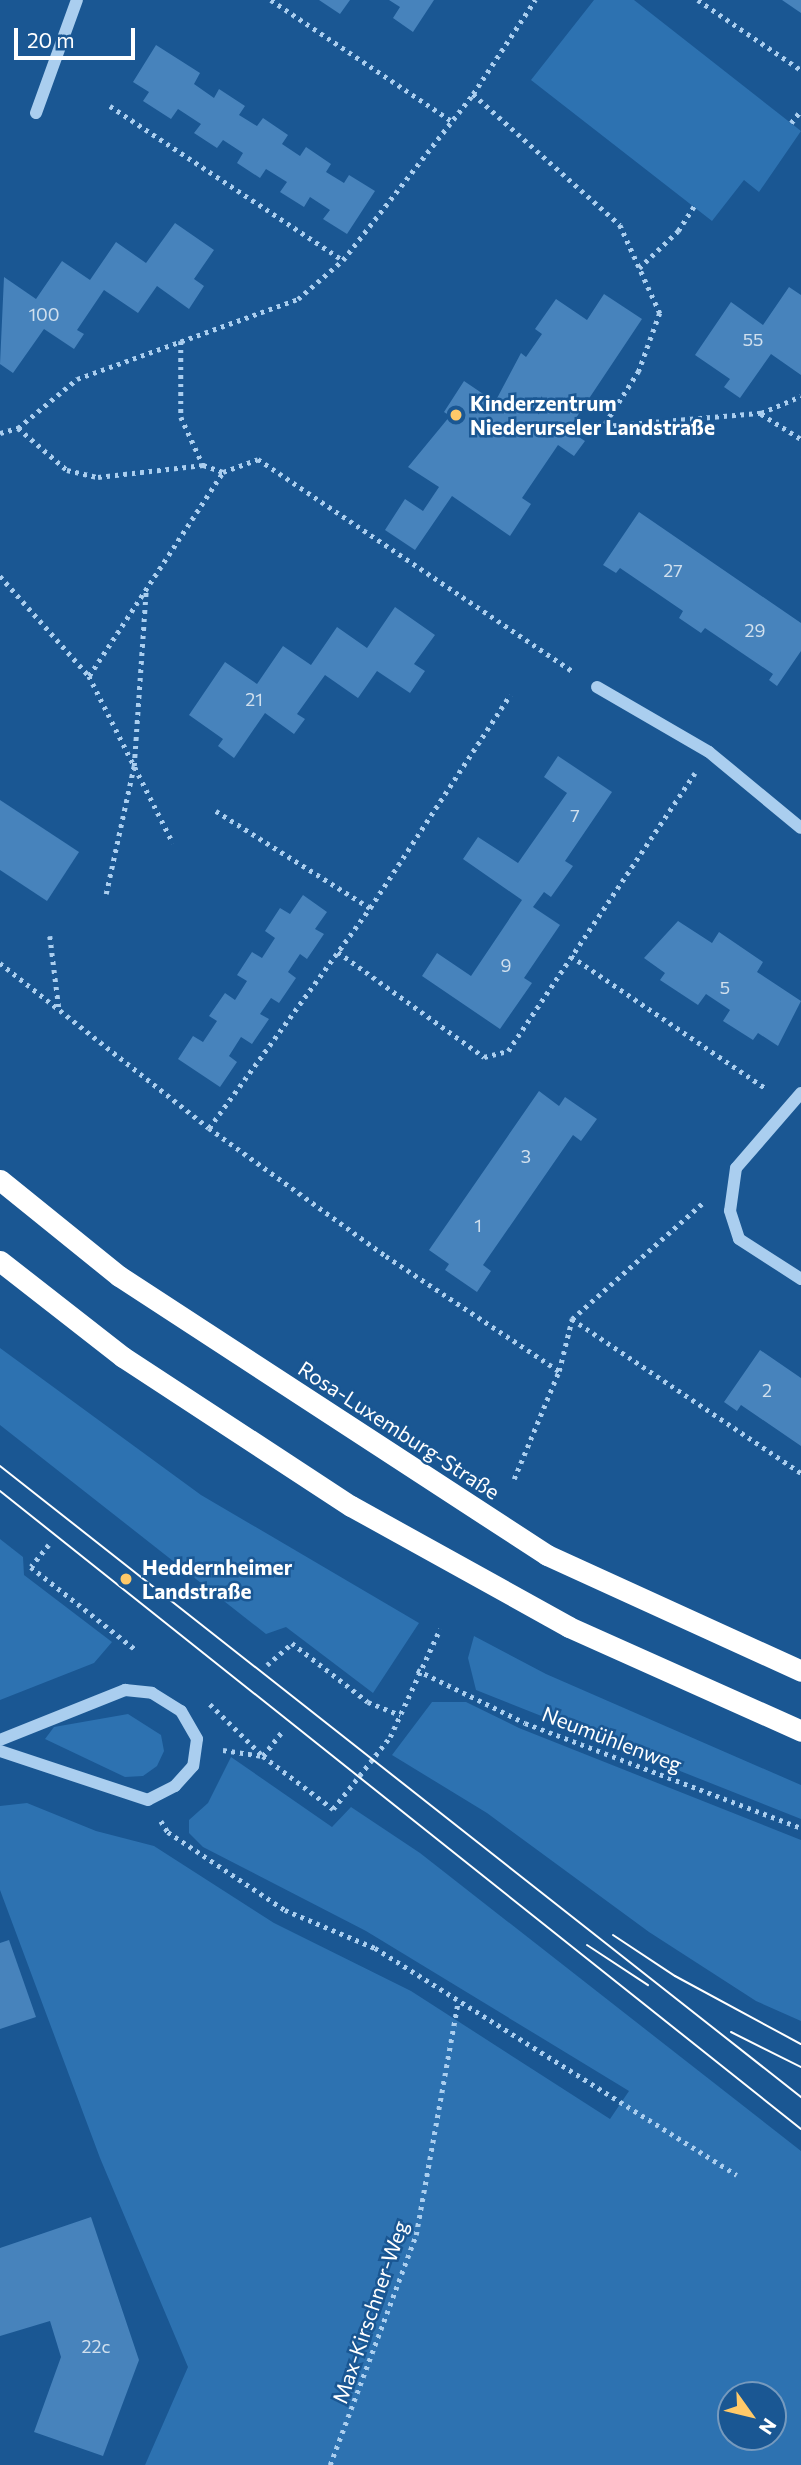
<!DOCTYPE html>
<html>
<head>
<meta charset="utf-8">
<style>
  body { margin:0 }
  #map { position:relative; width:801px; height:2465px; overflow:hidden; background:#1a5793; font-family:Commissioner,sans-serif }
  div>[style] { position:absolute }
  [style*='--x'] { left:calc(var(--x)*1px); top:calc(var(--y)*1px); width:calc(var(--w)*1px); rotate:calc(var(--a)*1deg) }
  .green>* { inset:0; background:#2d72b1 }
  .building>* { inset:0; background:#4783bc }
  .path>* { height:4.5px; margin-top:-2.25px; transform-origin:0; background:repeating-linear-gradient(90deg,#aaceef 0 3.5px,transparent 0 8.5px) }
  .minor>* { height:12px; margin:-6px; padding:0 6px; transform-origin:6px; border-radius:6px; background:#aaceef }
  .highway>* { height:21px; margin:-10.5px; padding:0 10.5px; transform-origin:10.5px; border-radius:10.5px; background:#fff }
  .tram>* { height:2px; margin:-1px; padding:0 1px; transform-origin:1px; border-radius:1px; background:#fff }
  .dots>* { width:19px; height:19px; translate:-50% -50%; box-sizing:border-box; border:4px solid #1a5793; border-radius:50% }
  span { translate:-50% -50%; white-space:nowrap; text-align:center; line-height:1.15; -webkit-text-stroke:5px #1a5793; paint-order:stroke }
  .number-label { font-size:18px; color:#d1e0ee }
  .number-label span { -webkit-text-stroke-width:0 }
  .poi-label { font-size:21px; color:#fff; font-weight:700 }
  .left { translate:0 -50%; text-align:left }
  .street-label { font-size:21px; color:#fff }
  .north { position:absolute; left:717px; top:2381px; width:70px; height:70px; box-sizing:border-box; background:#1a5793; border:2px solid #769abe; border-radius:50%; rotate:124deg; font-size:19px; font-weight:700; line-height:28px; text-align:center; color:#fff }
  .north::after { content:''; display:block; margin:auto; width:24px; height:32px; background:#ffc969; clip-path:polygon(50% 0,100% 100%,50% 72%,0 100%) }
  .scale { position:absolute; left:14px; top:28px; width:121px; height:32px; box-sizing:border-box; border:4px solid #fff; border-top:0; padding-left:9px; font-size:21px; line-height:24px; white-space:nowrap; color:#fff; -webkit-text-stroke:5px #1a5793; paint-order:stroke }
</style>
</head>
<body>
<div id="map">
  <div class="green">
    <div style="clip-path:polygon(594px 0,634px 0,801px 131px,759px 192px,744px 180px,712px 221px,531px 80px)"></div>
    <div style="clip-path:polygon(0 1348px,201px 1495px,419px 1623px,373px 1693px,286px 1627px,266px 1634px,0 1425px)"></div>
    <div style="clip-path:polygon(0 1539px,23px 1557px,24px 1575px,112px 1642px,94px 1663px,0 1700px)"></div>
    <div style="clip-path:polygon(474px 1636px,546px 1674px,801px 1785px,801px 1819px,476px 1690px,468px 1658px)"></div>
    <div style="clip-path:polygon(432px 1702px,466px 1702px,519px 1728px,801px 1840px,801px 2021px,756px 2001px,649px 1932px,487px 1813px,392px 1755px)"></div>
    <div style="clip-path:polygon(128px 1714px,161px 1735px,164px 1751px,157px 1766px,143px 1776px,125px 1777px,45px 1739px,54px 1727px)"></div>
    <div style="clip-path:polygon(evenodd,231px 1757px,332px 1827px,351px 1807px,420px 1853px,801px 2151px,801px 2465px,145px 2465px,188px 2367px,100px 2158px,0 1890px,0 1806px,27px 1803px,96px 1831px,154px 1846px,274px 1923px,411px 1991px,610px 2119px,629px 2091px,366px 1931px,203px 1847px,189px 1833px,189px 1820px,208px 1803px,231px 1757px,731px 2395px,773px 2395px,773px 2437px,731px 2437px,731px 2395px)"></div>
  </div>
  <div class="building">
    <div style="clip-path:polygon(319px 0,350px 0,340px 14px)"></div>
    <div style="clip-path:polygon(389px 0,434px 0,413px 32px,393px 18px,400px 7px)"></div>
    <div style="clip-path:polygon(782px 0,801px 0,801px 13px)"></div>
    <div style="clip-path:polygon(156px 45px,200px 73px,194px 84px,214px 98px,219px 89px,245px 106px,239px 115px,257px 126px,263px 118px,288px 135px,282px 144px,300px 156px,306px 147px,331px 164px,326px 172px,344px 183px,349px 175px,375px 191px,347px 234px,323px 219px,330px 210px,310px 197px,304px 207px,280px 192px,287px 182px,266px 169px,260px 178px,237px 163px,243px 153px,223px 140px,217px 148px,194px 133px,201px 124px,178px 109px,171px 119px,143px 101px,149px 92px,133px 82px)"></div>
    <div style="clip-path:polygon(175px 223px,214px 250px,194px 279px,204px 286px,189px 309px,157px 286px,138px 313px,104px 290px,77px 330px,84px 334px,74px 349px,44px 329px,13px 373px,0 364px,4px 277px,36px 299px,62px 261px,90px 280px,116px 242px,146px 263px)"></div>
    <div style="clip-path:polygon(789px 287px,801px 295px,801px 375px,771px 354px,740px 398px,724px 387px,730px 379px,695px 355px,731px 302px,763px 325px)"></div>
    <div style="clip-path:polygon(604px 294px,642px 319px,568px 430px,585px 441px,574px 456px,558px 445px,522px 498px,531px 504px,510px 536px,452px 496px,415px 550px,385px 530px,405px 499px,423px 511px,439px 487px,408px 467px,450px 416px,444px 412px,464px 381px,495px 402px,521px 353px,526px 357px,542px 334px,535px 329px,556px 299px,587px 320px)"></div>
    <div style="clip-path:polygon(639px 512px,801px 623px,801px 651px,777px 686px,769px 680px,773px 674px,705px 628px,701px 633px,679px 618px,683px 611px,620px 568px,616px 573px,603px 565px)"></div>
    <div style="clip-path:polygon(395px 607px,435px 635px,414px 664px,425px 671px,410px 693px,377px 671px,358px 698px,325px 675px,297px 714px,305px 719px,294px 734px,265px 713px,234px 758px,218px 746px,223px 739px,189px 715px,225px 662px,257px 684px,283px 646px,311px 665px,337px 627px,367px 648px)"></div>
    <div style="clip-path:polygon(558px 756px,612px 792px,565px 861px,573px 866px,551px 897px,544px 892px,533px 907px,560px 925px,524px 978px,532px 983px,500px 1029px,422px 976px,437px 953px,471px 976px,522px 900px,463px 859px,478px 837px,518px 863px,567px 793px,544px 777px)"></div>
    <div style="clip-path:polygon(0 800px,79px 852px,47px 901px,0 870px)"></div>
    <div style="clip-path:polygon(303px 895px,327px 912px,315px 929px,324px 934px,307px 959px,300px 954px,288px 972px,296px 978px,279px 1003px,271px 998px,260px 1014px,269px 1019px,252px 1044px,241px 1037px,229px 1056px,237px 1062px,220px 1087px,178px 1059px,193px 1036px,203px 1042px,217px 1021px,209px 1016px,225px 993px,235px 1000px,247px 981px,237px 975px,252px 952px,262px 958px,275px 938px,265px 931px,280px 908px,290px 914px)"></div>
    <div style="clip-path:polygon(678px 921px,712px 943px,719px 932px,763px 962px,757px 972px,801px 1001px,778px 1046px,758px 1033px,753px 1040px,723px 1021px,730px 1010px,706px 994px,698px 1005px,660px 980px,665px 973px,644px 958px)"></div>
    <div style="clip-path:polygon(539px 1091px,559px 1106px,565px 1097px,597px 1119px,581px 1141px,573px 1135px,483px 1265px,491px 1271px,477px 1292px,445px 1270px,449px 1264px,429px 1250px)"></div>
    <div style="clip-path:polygon(760px 1350px,801px 1378px,801px 1446px,741px 1405px,737px 1411px,724px 1402px)"></div>
    <div style="clip-path:polygon(9px 1940px,36px 2017px,0 2029px,0 1943px)"></div>
    <div style="clip-path:polygon(91px 2217px,139px 2360px,103px 2456px,34px 2432px,61px 2357px,50px 2321px,0 2336px,0 2248px)"></div>
  </div>
  <div class="path">
    <div style="--x:271;--y:0;--w:218;--a:33.8"></div>
    <div style="--x:698;--y:0;--w:125;--a:34.2"></div>
    <div style="--x:473;--y:94;--w:197;--a:41.7"></div>
    <div style="--x:620;--y:225;--w:97;--a:65.6"></div>
    <div style="--x:660;--y:313;--w:62;--a:109.9"></div>
    <div style="--x:639;--y:371;--w:65;--a:122.5"></div>
    <div style="--x:110;--y:106;--w:279;--a:33.5"></div>
    <div style="--x:791;--y:123;--w:16;--a:-52"></div>
    <div style="--x:639;--y:268;--w:54;--a:-43.5"></div>
    <div style="--x:678;--y:231;--w:30;--a:-57"></div>
    <div style="--x:181;--y:341;--w:76;--a:90"></div>
    <div style="--x:181;--y:417;--w:53;--a:65.4"></div>
    <div style="--x:761;--y:414;--w:47;--a:32"></div>
    <div style="--x:605;--y:426;--w:157;--a:-4.8"></div>
    <div style="--x:761;--y:413;--w:43;--a:-23"></div>
    <div style="--x:18;--y:428;--w:65;--a:40.6"></div>
    <div style="--x:67;--y:470;--w:32;--a:13"></div>
    <div style="--x:98;--y:477;--w:106;--a:-6.5"></div>
    <div style="--x:203;--y:465;--w:21;--a:19"></div>
    <div style="--x:223;--y:472;--w:37;--a:-20"></div>
    <div style="--x:258;--y:459;--w:382;--a:34"></div>
    <div style="--x:0;--y:433;--w:19;--a:-16"></div>
    <div style="--x:18;--y:428;--w:77;--a:-39.7"></div>
    <div style="--x:77;--y:379;--w:235;--a:-19.9"></div>
    <div style="--x:298;--y:299;--w:60;--a:-40.9"></div>
    <div style="--x:343;--y:260;--w:211;--a:-51.9"></div>
    <div style="--x:473;--y:94;--w:113;--a:-56.6"></div>
    <div style="--x:0;--y:576;--w:134;--a:48.3"></div>
    <div style="--x:89;--y:676;--w:244;--a:-56.7"></div>
    <div style="--x:89;--y:676;--w:187;--a:63.3"></div>
    <div style="--x:216;--y:811;--w:182;--a:32.2"></div>
    <div style="--x:106;--y:894;--w:131;--a:-77.7"></div>
    <div style="--x:134;--y:766;--w:176;--a:-86.1"></div>
    <div style="--x:50;--y:936;--w:73;--a:82.9"></div>
    <div style="--x:338;--y:952;--w:180;--a:35.7"></div>
    <div style="--x:484;--y:1057;--w:25;--a:-14"></div>
    <div style="--x:508;--y:1051;--w:335;--a:-56.1"></div>
    <div style="--x:571;--y:956;--w:237;--a:34.2"></div>
    <div style="--x:0;--y:963;--w:266;--a:38.3"></div>
    <div style="--x:209;--y:1128;--w:218;--a:35.9"></div>
    <div style="--x:386;--y:1256;--w:208;--a:33.6"></div>
    <div style="--x:209;--y:1128;--w:273;--a:-53.8"></div>
    <div style="--x:370;--y:908;--w:255;--a:-56.7"></div>
    <div style="--x:572;--y:1319;--w:276;--a:33.9"></div>
    <div style="--x:514;--y:1479;--w:117;--a:-67.4"></div>
    <div style="--x:559;--y:1371;--w:54;--a:-76"></div>
    <div style="--x:572;--y:1319;--w:176;--a:-41.6"></div>
    <div style="--x:49;--y:1545;--w:28;--a:129"></div>
    <div style="--x:31;--y:1567;--w:132;--a:38.3"></div>
    <div style="--x:267;--y:1665;--w:33;--a:-41"></div>
    <div style="--x:292;--y:1643;--w:96;--a:37.8"></div>
    <div style="--x:368;--y:1702;--w:35;--a:22"></div>
    <div style="--x:417;--y:1670;--w:120;--a:26.1"></div>
    <div style="--x:525;--y:1723;--w:295;--a:20.8"></div>
    <div style="--x:210;--y:1704;--w:74;--a:44.5"></div>
    <div style="--x:263;--y:1756;--w:88;--a:37.1"></div>
    <div style="--x:333;--y:1809;--w:92;--a:-51.6"></div>
    <div style="--x:390;--y:1737;--w:119;--a:-65.2"></div>
    <div style="--x:223;--y:1750;--w:40;--a:8.5"></div>
    <div style="--x:263;--y:1756;--w:33;--a:-52"></div>
    <div style="--x:161;--y:1821;--w:13;--a:58"></div>
    <div style="--x:168;--y:1832;--w:141;--a:33.7"></div>
    <div style="--x:285;--y:1910;--w:98;--a:22.9"></div>
    <div style="--x:375;--y:1948;--w:427;--a:32.1"></div>
    <div style="--x:330;--y:2465;--w:246;--a:-69.5"></div>
    <div style="--x:416;--y:2235;--w:238;--a:-79.8"></div>
  </div>
  <div class="minor">
    <div style="--x:36;--y:113;--w:120;--a:-70.1"></div>
    <div style="--x:597;--y:687;--w:129;--a:30.1"></div>
    <div style="--x:709;--y:752;--w:119;--a:39.6"></div>
    <div style="--x:801;--y:1093;--w:99;--a:130.9"></div>
    <div style="--x:736;--y:1168;--w:43;--a:97.9"></div>
    <div style="--x:730;--y:1211;--w:29;--a:72"></div>
    <div style="--x:739;--y:1239;--w:74;--a:32.8"></div>
    <div style="--x:0;--y:1740;--w:135;--a:-21.8"></div>
    <div style="--x:125;--y:1690;--w:27;--a:6"></div>
    <div style="--x:152;--y:1693;--w:34;--a:32"></div>
    <div style="--x:181;--y:1711;--w:32;--a:60"></div>
    <div style="--x:197;--y:1739;--w:27;--a:98"></div>
    <div style="--x:193;--y:1766;--w:27;--a:132"></div>
    <div style="--x:175;--y:1786;--w:30;--a:153"></div>
    <div style="--x:148;--y:1800;--w:156;--a:-161.7"></div>
  </div>
  <div class="highway">
    <div style="--x:0;--y:1180;--w:153;--a:38.9"></div>
    <div style="--x:119;--y:1276;--w:511;--a:33.1"></div>
    <div style="--x:547;--y:1555;--w:279;--a:24.5"></div>
    <div style="--x:0;--y:1261;--w:156;--a:38"></div>
    <div style="--x:123;--y:1357;--w:272;--a:33.2"></div>
    <div style="--x:351;--y:1506;--w:249;--a:29"></div>
    <div style="--x:569;--y:1627;--w:254;--a:24.1"></div>
  </div>
  <div class="tram">
    <div style="--x:0;--y:1466;--w:1020;--a:38.23"></div>
    <div style="--x:0;--y:1491;--w:1024;--a:38.54"></div>
    <div style="--x:613;--y:1935;--w:74;--a:33.5"></div>
    <div style="--x:675;--y:1976;--w:143;--a:28.4"></div>
    <div style="--x:587;--y:1945;--w:73;--a:33.3"></div>
    <div style="--x:731;--y:2032;--w:78;--a:26.6"></div>
  </div>
  <div class="dots">
    <div style="left:456px;top:415px;background:#ffc969"></div>
    <div style="left:126px;top:1579px;background:#ffc969"></div>
  </div>
  <div class="number-label">
    <span style="left:44px;top:314px">100</span>
    <span style="left:753px;top:339px">55</span>
    <span style="left:673px;top:570px">27</span>
    <span style="left:755px;top:630px">29</span>
    <span style="left:254px;top:699px">21</span>
    <span style="left:575px;top:815px">7</span>
    <span style="left:506px;top:965px">9</span>
    <span style="left:725px;top:987px">5</span>
    <span style="left:526px;top:1156px">3</span>
    <span style="left:478px;top:1225px">1</span>
    <span style="left:767px;top:1390px">2</span>
    <span style="left:96px;top:2346px">22c</span>
  </div>
  <div class="poi-label">
    <span class="left" style="left:470px;top:415px">Kinderzentrum<br>Niederurseler Landstraße</span>
    <span class="left" style="left:142px;top:1579px">Heddernheimer<br>Landstraße</span>
  </div>
  <div class="street-label">
    <span style="left:399px;top:1430px;rotate:33deg">Rosa-Luxemburg-Straße</span>
    <span style="left:612px;top:1739px;rotate:21deg">Neumühlenweg</span>
    <span style="left:370px;top:2312px;rotate:-71deg">Max-Kirschner-Weg</span>
  </div>
  <div class="north">N</div>
  <div class="scale">20 m</div>
</div>
</body>
</html>
